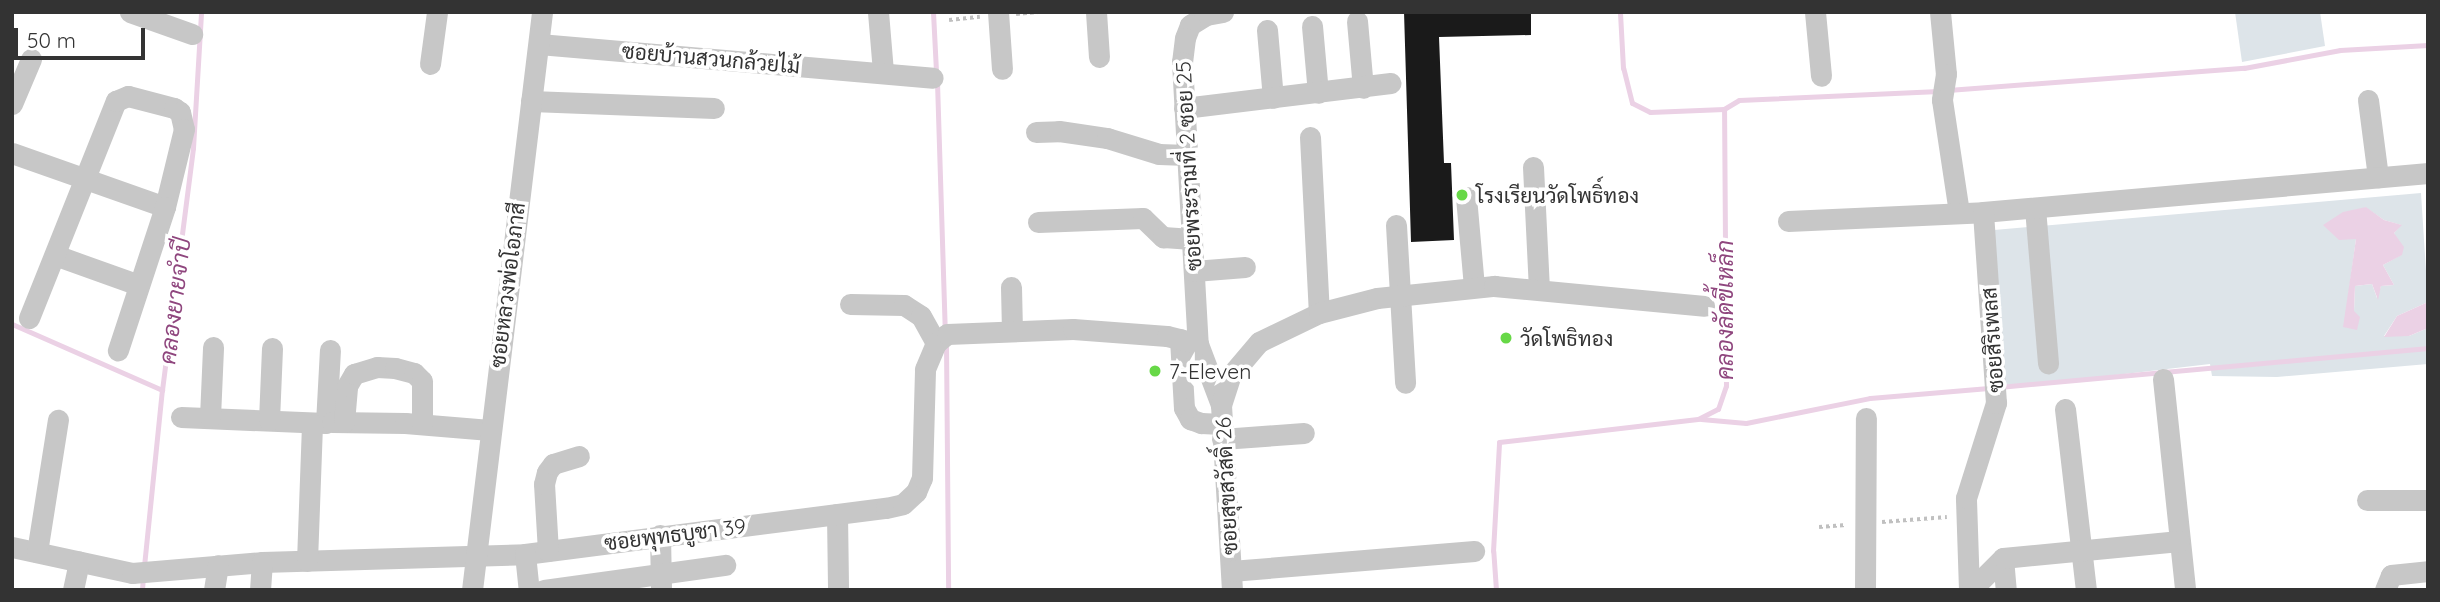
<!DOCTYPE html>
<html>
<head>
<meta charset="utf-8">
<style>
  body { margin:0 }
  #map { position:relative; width:2440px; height:602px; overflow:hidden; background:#fff; font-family:Quicksand,Sarabun,sans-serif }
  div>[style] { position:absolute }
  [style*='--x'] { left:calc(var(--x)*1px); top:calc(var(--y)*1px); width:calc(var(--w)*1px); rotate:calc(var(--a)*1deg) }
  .green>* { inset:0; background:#dde4e9 }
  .water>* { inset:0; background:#ebd1e5 }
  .stream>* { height:5px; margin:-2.5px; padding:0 2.5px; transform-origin:2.5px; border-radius:2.5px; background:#ebd1e5 }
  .building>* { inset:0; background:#1a1a1a }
  .path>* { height:3.5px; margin-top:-1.75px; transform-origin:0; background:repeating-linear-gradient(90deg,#c0c0c0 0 3.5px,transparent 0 7px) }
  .minor>* { height:21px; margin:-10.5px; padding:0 10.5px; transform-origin:10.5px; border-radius:10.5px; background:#c7c7c7 }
  .dots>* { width:19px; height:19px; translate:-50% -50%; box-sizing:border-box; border:4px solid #fff; border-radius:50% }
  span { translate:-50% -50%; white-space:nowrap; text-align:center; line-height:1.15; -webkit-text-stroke:7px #fff; paint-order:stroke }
  .street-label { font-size:21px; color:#333 }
  .poi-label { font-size:21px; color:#333 }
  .left { translate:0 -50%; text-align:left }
  .water-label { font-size:23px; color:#8f467e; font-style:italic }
  .frame { position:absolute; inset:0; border:14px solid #333; pointer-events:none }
  .scale { position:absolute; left:14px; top:28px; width:131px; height:32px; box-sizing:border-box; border:4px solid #333; border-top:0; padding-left:9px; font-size:21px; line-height:24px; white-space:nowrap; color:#333; -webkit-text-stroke:5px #fff; paint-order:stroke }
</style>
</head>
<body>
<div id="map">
  <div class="green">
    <div style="clip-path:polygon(2235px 12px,2320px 12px,2325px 46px,2242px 62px)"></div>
    <div style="clip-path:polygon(evenodd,2421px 193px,2428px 302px,2397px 316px,2384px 336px,2409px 336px,2428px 328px,2428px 364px,2277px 377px,2212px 376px,2210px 364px,2003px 388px,1994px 230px,2421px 193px,2365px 207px,2384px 220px,2401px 225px,2394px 233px,2401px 255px,2383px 265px,2394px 285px,2381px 286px,2377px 298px,2372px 284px,2355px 286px,2354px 311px,2344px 327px,2356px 239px,2365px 207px)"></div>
  </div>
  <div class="water">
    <div style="clip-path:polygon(2366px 207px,2384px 220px,2402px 225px,2394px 233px,2404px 247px,2402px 255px,2383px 265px,2394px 285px,2381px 286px,2378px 300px,2372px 284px,2355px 286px,2354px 311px,2360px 317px,2357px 330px,2343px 327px,2356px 239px,2339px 240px,2323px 225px,2343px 212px)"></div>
    <div style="clip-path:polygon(2428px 302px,2428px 328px,2409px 336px,2384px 337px,2397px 316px)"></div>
  </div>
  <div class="stream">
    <div style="--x:933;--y:12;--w:60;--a:87.1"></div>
    <div style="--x:937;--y:82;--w:249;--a:88.2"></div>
    <div style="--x:1948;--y:90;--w:297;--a:-4.3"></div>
    <div style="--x:2244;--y:68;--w:98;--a:-10.6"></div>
    <div style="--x:2340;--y:50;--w:88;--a:-3.3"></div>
    <div style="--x:1724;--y:109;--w:17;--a:-31"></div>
    <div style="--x:1739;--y:100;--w:200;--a:-2.6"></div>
    <div style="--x:12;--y:324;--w:164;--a:23.7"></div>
    <div style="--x:946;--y:344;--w:246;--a:89.5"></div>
    <div style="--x:1999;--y:387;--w:431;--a:-5.2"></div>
    <div style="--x:1701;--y:419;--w:45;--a:5.1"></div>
    <div style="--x:1746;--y:423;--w:126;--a:-11.4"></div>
    <div style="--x:1870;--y:398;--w:119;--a:-4.8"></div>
    <div style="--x:144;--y:566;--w:177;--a:-84.2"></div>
    <div style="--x:162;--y:390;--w:244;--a:-82.7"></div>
    <div style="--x:193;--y:148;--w:136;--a:-86.6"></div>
    <div style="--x:142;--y:590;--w:14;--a:-86"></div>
    <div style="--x:1496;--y:590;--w:39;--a:-94"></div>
    <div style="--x:1493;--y:551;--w:109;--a:-86.8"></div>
    <div style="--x:1499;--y:442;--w:200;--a:-6.6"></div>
    <div style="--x:1698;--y:419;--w:22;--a:-27"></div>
    <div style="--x:1718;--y:409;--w:24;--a:-71"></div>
    <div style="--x:1726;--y:386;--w:277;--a:-90.4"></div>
    <div style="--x:1724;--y:109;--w:74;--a:177.7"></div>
    <div style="--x:1650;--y:112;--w:20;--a:-153"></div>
    <div style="--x:1632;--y:103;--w:36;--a:-104"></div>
    <div style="--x:1623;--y:68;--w:56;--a:-93.1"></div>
  </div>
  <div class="building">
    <div style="clip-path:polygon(1404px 12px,1531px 12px,1531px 35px,1439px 37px,1444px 163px,1451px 163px,1454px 240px,1411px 242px)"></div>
  </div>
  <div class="path">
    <div style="--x:1016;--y:14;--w:22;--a:-5"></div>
    <div style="--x:949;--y:20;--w:31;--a:-6"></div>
    <div style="--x:1882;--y:522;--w:65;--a:-4.4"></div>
    <div style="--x:1819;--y:527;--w:27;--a:-4"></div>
  </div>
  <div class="minor">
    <div style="--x:130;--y:12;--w:66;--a:19.5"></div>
    <div style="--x:878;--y:12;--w:60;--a:85.2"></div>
    <div style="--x:998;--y:12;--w:57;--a:86"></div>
    <div style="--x:1096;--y:12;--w:45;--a:86.2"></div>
    <div style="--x:1223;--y:12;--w:17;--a:170"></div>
    <div style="--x:1206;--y:15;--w:19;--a:148"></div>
    <div style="--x:1190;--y:25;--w:14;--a:111"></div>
    <div style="--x:1185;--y:38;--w:24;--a:97"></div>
    <div style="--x:1182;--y:62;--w:282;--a:86.8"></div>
    <div style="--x:1198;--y:344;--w:65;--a:69.3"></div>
    <div style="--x:1221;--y:405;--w:185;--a:86.6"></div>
    <div style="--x:1815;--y:12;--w:64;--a:84.6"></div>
    <div style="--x:1940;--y:12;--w:62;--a:84.5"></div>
    <div style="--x:1946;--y:74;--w:26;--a:99"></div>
    <div style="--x:1942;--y:100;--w:113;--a:81.4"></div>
    <div style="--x:1357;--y:21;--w:67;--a:84.9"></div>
    <div style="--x:1312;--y:26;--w:67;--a:84.9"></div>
    <div style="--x:1267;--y:30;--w:68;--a:85"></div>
    <div style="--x:539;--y:44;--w:395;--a:4.9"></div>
    <div style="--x:430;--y:64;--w:52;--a:-82.3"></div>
    <div style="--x:2368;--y:100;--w:78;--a:82.6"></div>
    <div style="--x:531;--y:101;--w:183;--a:2.2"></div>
    <div style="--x:12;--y:104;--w:49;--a:-67.1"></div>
    <div style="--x:1184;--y:108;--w:208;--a:-6.9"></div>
    <div style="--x:1036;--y:132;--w:23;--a:-2"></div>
    <div style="--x:1059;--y:131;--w:49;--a:8.3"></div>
    <div style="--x:1107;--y:138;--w:54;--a:17.1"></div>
    <div style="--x:1159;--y:154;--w:28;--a:2"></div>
    <div style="--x:1310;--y:137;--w:176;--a:87.1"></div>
    <div style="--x:12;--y:153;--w:162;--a:19.4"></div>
    <div style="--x:1533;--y:167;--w:123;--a:87.2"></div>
    <div style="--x:1466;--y:197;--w:90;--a:84.9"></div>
    <div style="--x:2035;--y:208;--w:156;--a:85.2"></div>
    <div style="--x:1788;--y:221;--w:195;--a:-2.6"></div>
    <div style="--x:1983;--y:212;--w:447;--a:-5"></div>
    <div style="--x:1038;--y:222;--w:105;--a:-2.2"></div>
    <div style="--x:1143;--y:218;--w:28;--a:44"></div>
    <div style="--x:1163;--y:237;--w:29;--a:4"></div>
    <div style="--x:1396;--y:225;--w:158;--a:86.7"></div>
    <div style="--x:55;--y:255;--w:89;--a:19.7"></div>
    <div style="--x:1194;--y:271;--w:51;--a:-4.5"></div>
    <div style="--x:1011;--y:287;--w:43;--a:88.7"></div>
    <div style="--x:850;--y:304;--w:54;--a:1.1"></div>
    <div style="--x:904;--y:305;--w:20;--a:33"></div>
    <div style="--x:921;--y:316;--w:31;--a:61"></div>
    <div style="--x:29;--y:318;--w:234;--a:-68.2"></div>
    <div style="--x:116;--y:101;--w:13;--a:-23"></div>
    <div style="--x:128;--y:96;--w:48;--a:14.6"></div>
    <div style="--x:174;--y:108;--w:7;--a:34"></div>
    <div style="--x:180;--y:112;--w:17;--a:77"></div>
    <div style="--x:184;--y:129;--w:80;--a:103.7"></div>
    <div style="--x:165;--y:207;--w:151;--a:108.2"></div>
    <div style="--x:1180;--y:339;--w:69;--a:86.7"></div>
    <div style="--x:1184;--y:408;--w:13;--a:61"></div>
    <div style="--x:1190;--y:419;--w:12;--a:20"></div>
    <div style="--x:1201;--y:423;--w:21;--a:3"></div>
    <div style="--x:2163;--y:379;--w:212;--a:84"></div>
    <div style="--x:1221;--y:405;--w:32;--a:-72"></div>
    <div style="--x:1231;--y:375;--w:43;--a:-49.7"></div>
    <div style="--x:1259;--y:342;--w:67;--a:-25.8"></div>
    <div style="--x:1319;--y:313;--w:60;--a:-14.5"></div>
    <div style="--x:1377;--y:298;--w:118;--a:-5.9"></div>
    <div style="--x:1494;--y:286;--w:211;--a:5.4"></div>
    <div style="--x:2065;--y:409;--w:182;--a:83.4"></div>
    <div style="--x:181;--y:417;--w:145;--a:2.4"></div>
    <div style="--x:326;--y:423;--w:73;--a:-86.9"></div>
    <div style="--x:210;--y:417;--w:70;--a:-87.5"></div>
    <div style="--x:269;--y:420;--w:72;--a:-87.6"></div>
    <div style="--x:332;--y:422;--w:73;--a:0.8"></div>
    <div style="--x:405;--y:423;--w:85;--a:4.7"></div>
    <div style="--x:344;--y:422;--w:36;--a:-85"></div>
    <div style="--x:347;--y:386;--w:14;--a:-60"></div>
    <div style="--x:354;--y:374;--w:24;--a:-17"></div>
    <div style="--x:377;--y:367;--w:18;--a:3"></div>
    <div style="--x:395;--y:368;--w:20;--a:15"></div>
    <div style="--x:414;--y:373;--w:11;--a:45"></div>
    <div style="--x:422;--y:381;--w:43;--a:90"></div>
    <div style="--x:1222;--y:439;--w:82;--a:-4.2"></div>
    <div style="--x:2367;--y:500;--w:61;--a:0"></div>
    <div style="--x:837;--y:514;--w:76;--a:89.2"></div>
    <div style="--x:660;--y:535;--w:54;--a:88.9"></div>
    <div style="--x:12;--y:547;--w:123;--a:12.2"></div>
    <div style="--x:132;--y:573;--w:130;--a:-4.8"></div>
    <div style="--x:262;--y:562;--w:263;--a:-1.7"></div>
    <div style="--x:525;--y:554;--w:364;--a:-7.3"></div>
    <div style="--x:886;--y:508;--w:17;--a:-13"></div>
    <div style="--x:903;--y:504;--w:18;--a:-43"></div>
    <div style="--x:916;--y:492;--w:15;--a:-67"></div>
    <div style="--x:922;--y:478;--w:109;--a:-88.4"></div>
    <div style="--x:925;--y:369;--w:28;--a:-67"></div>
    <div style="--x:936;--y:343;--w:14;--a:-39"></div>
    <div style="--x:947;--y:334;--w:126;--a:-2.3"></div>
    <div style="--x:1073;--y:329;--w:94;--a:4.3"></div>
    <div style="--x:1167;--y:336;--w:32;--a:14"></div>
    <div style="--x:548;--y:551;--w:67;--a:-93.4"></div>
    <div style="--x:544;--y:484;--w:12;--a:-76"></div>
    <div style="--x:547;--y:472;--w:10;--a:-53"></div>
    <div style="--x:553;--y:464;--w:27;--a:-17"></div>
    <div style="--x:37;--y:552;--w:134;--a:-81"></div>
    <div style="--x:525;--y:554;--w:36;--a:84"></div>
    <div style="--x:2003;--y:558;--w:32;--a:85"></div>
    <div style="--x:307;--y:561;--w:137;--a:-87.9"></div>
    <div style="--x:1231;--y:571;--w:244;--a:-4.7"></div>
    <div style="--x:73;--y:590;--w:29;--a:-78"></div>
    <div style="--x:214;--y:590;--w:25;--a:-81"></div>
    <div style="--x:260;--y:590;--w:28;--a:-86"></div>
    <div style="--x:472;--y:590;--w:582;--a:-83.09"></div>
    <div style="--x:544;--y:590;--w:183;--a:-7.9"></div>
    <div style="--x:1865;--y:590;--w:172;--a:-89.7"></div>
    <div style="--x:1969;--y:590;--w:92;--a:-91.9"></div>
    <div style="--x:1966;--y:498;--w:100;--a:-72.5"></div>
    <div style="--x:1996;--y:403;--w:191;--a:-93.9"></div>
    <div style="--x:1971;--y:590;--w:45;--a:-45"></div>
    <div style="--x:2003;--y:558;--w:177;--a:-5.5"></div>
    <div style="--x:2385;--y:590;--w:16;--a:-68"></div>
    <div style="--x:2391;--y:575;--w:37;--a:-6"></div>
  </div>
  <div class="dots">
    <div style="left:1462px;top:195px;background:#67d847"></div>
    <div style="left:1506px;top:338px;background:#67d847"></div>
    <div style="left:1155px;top:371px;background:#67d847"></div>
  </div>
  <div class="street-label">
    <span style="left:711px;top:58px;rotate:5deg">ซอยบ้านสวนกล้วยไม้</span>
    <span style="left:1188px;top:166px;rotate:-93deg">ซอยพระรามที่ 2 ซอย 25</span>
    <span style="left:507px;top:285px;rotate:-83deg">ซอยหลวงพ่อโอภาสี</span>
    <span style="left:1992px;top:340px;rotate:-94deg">ซอยสิริเพลส</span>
    <span style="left:1226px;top:486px;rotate:-93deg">ซอยสุขสวัสดิ์ 26</span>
    <span style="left:675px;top:534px;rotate:-7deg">ซอยพุทธบูชา 39</span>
  </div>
  <div class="poi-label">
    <span class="left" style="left:1476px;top:195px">โรงเรียนวัดโพธิ์ทอง</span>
    <span class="left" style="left:1520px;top:338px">วัดโพธิทอง</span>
    <span class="left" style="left:1169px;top:371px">7-Eleven</span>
  </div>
  <div class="water-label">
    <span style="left:175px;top:301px;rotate:-83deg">คลองยายจำปี</span>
    <span style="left:1725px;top:310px;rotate:-90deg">คลองลัดขี้เหล็ก</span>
  </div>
  <div class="frame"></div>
  <div class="scale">50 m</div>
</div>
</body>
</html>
